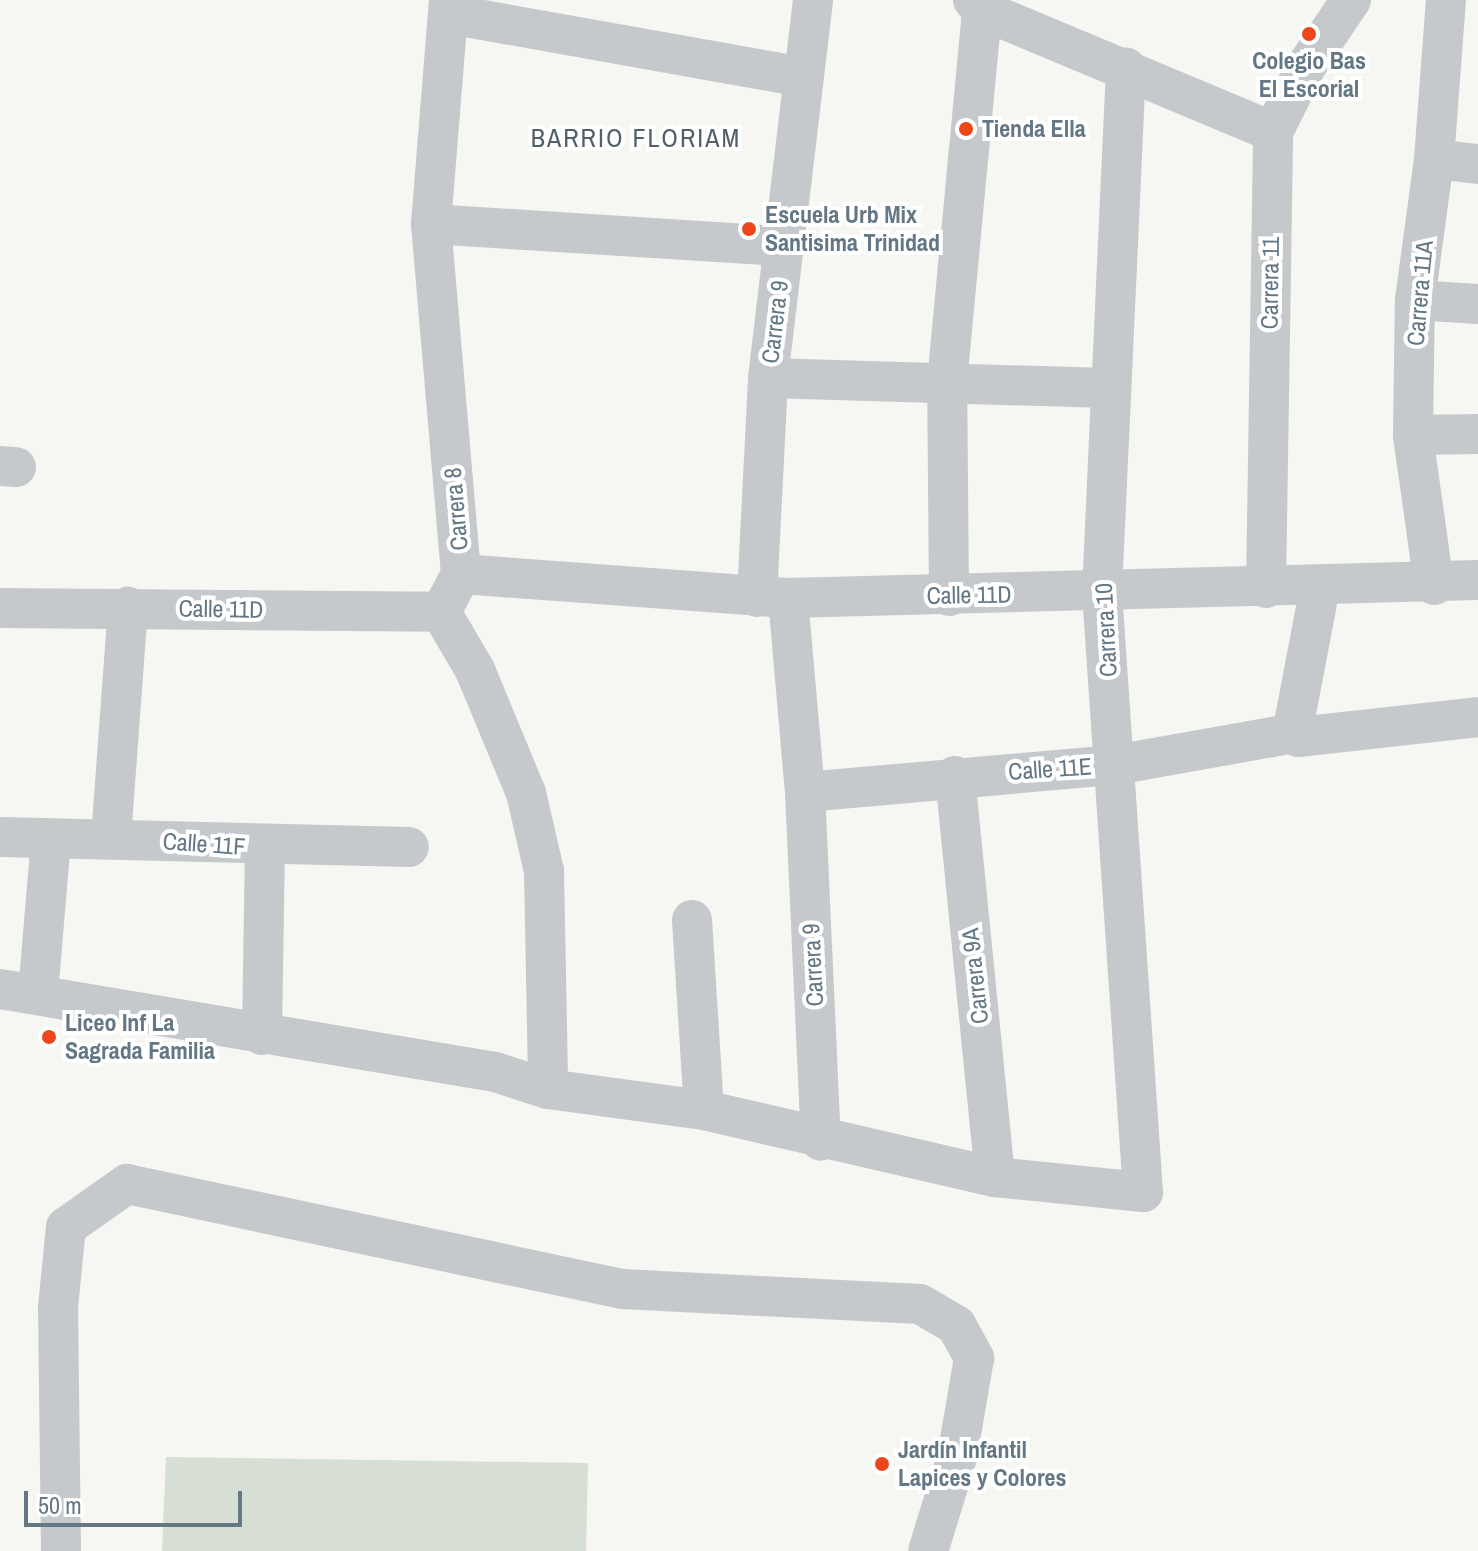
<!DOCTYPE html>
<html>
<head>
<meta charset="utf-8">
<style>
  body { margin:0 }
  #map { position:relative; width:1478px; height:1551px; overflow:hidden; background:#f6f6f2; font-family:"Archivo Narrow",sans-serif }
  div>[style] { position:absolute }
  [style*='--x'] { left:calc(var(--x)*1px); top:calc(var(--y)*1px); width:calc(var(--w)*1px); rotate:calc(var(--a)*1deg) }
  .green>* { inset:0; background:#d7ded3 }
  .minor>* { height:40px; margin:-20px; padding:0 20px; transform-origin:20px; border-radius:20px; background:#c5c9cc }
  .dots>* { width:22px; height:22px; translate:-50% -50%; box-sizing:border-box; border:4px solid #fff; border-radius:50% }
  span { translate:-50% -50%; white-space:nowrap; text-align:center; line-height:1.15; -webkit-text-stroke:8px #fff; paint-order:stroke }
  .poi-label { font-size:24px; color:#637785; font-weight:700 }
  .left { translate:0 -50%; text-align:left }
  .street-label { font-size:24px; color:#637785 }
  .neighbourhood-label { font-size:26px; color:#52606a; letter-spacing:2px }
  .scale { position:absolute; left:24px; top:1491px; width:218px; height:36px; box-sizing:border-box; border:4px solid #637785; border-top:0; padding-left:10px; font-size:24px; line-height:28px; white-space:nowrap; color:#637785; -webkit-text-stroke:6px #fff; paint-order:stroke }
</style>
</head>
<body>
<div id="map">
  <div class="green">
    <div style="clip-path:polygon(166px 1457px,588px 1463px,586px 1551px,162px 1551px)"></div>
  </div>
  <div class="minor">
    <div style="--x:973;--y:0;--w:13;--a:48"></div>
    <div style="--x:982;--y:10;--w:316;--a:22.7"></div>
    <div style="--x:449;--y:14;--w:358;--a:10.1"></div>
    <div style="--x:1434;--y:159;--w:44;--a:6.5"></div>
    <div style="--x:431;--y:224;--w:355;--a:3.6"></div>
    <div style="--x:1415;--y:300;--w:63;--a:3.6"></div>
    <div style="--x:768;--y:378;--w:339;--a:1.7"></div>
    <div style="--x:1413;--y:435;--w:65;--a:-0.9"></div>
    <div style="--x:0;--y:466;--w:16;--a:4"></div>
    <div style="--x:461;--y:574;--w:328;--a:4.2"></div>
    <div style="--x:788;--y:598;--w:690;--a:-1.49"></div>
    <div style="--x:1434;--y:585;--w:151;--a:-98"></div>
    <div style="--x:1413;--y:435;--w:135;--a:-89.2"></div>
    <div style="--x:1415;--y:300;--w:142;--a:-82.3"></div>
    <div style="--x:1434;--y:159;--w:159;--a:-85.7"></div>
    <div style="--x:1320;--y:587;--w:145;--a:100.8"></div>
    <div style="--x:1293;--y:729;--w:9;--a:58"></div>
    <div style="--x:1298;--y:737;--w:181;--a:-6.3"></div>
    <div style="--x:1266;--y:588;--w:456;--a:-89.1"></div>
    <div style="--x:1273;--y:132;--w:72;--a:-63.4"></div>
    <div style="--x:1305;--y:68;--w:82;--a:-55.9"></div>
    <div style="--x:949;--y:596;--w:214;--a:-90.5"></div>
    <div style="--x:947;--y:382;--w:374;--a:-84.6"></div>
    <div style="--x:757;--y:597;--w:219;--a:-87.1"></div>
    <div style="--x:768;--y:378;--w:381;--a:-83.2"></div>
    <div style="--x:788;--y:598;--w:195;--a:85"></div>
    <div style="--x:805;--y:792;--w:349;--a:87.4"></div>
    <div style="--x:0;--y:608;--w:441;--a:0.5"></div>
    <div style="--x:441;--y:612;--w:43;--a:-62.2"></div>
    <div style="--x:461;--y:574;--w:351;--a:-94.9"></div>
    <div style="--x:431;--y:224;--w:225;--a:-85.4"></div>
    <div style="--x:441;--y:612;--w:67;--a:59.6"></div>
    <div style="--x:475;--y:670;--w:133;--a:67.5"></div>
    <div style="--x:526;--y:793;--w:80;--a:77"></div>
    <div style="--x:544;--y:871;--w:218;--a:88.9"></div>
    <div style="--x:955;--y:776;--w:403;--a:84.3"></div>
    <div style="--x:805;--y:792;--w:311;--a:-5"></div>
    <div style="--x:1115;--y:765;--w:182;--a:-10.1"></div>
    <div style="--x:0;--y:837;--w:409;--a:1.4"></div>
    <div style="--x:111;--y:838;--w:232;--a:-85.8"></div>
    <div style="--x:692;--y:920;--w:190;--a:86.4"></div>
    <div style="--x:0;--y:989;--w:502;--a:9.52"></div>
    <div style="--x:495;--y:1072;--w:56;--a:17.8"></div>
    <div style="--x:548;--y:1089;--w:157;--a:7.7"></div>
    <div style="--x:704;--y:1110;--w:299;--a:13"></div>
    <div style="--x:995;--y:1177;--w:149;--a:5.8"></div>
    <div style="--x:1143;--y:1192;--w:601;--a:-93.91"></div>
    <div style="--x:1102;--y:592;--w:525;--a:-87.38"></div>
    <div style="--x:38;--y:994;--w:156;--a:-85.2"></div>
    <div style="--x:262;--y:1035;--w:187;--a:-89.1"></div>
    <div style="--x:61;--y:1551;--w:244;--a:-90.7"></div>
    <div style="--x:58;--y:1307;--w:80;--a:-84.3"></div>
    <div style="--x:66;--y:1227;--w:75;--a:-35.2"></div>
    <div style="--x:127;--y:1184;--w:506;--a:11.98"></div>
    <div style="--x:622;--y:1289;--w:298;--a:2.9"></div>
    <div style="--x:920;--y:1304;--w:42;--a:30.3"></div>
    <div style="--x:956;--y:1325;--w:38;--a:61"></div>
    <div style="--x:974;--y:1358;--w:100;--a:99.7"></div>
    <div style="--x:957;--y:1457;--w:98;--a:107.1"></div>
  </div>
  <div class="dots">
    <div style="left:1309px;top:34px;background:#ee461b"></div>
    <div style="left:966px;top:129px;background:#ee461b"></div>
    <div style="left:749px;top:229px;background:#ee461b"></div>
    <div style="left:49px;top:1037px;background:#ee461b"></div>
    <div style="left:882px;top:1464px;background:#ee461b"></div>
  </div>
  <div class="poi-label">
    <span style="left:1309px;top:75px">Colegio Bas<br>El Escorial</span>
    <span class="left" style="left:982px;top:129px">Tienda Ella</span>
    <span class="left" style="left:765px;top:229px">Escuela Urb Mix<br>Santisima Trinidad</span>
    <span class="left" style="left:65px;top:1037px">Liceo Inf La<br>Sagrada Familia</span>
    <span class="left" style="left:898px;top:1464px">Jardín Infantil<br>Lapices y Colores</span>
  </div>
  <div class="street-label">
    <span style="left:1270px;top:283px;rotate:-89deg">Carrera 11</span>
    <span style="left:1420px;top:293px;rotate:-85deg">Carrera 11A</span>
    <span style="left:775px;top:322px;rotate:-83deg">Carrera 9</span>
    <span style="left:456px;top:509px;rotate:-95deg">Carrera 8</span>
    <span style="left:969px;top:595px;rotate:-1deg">Calle 11D</span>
    <span style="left:221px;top:609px;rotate:1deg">Calle 11D</span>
    <span style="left:1106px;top:630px;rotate:-93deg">Carrera 10</span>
    <span style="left:1050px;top:769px;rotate:-4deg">Calle 11E</span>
    <span style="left:204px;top:844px;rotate:4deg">Calle 11F</span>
    <span style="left:813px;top:965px;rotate:-93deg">Carrera 9</span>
    <span style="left:975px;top:976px;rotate:-96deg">Carrera 9A</span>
  </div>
  <div class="neighbourhood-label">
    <span style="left:636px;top:138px">BARRIO FLORIAM</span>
  </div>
  <div class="scale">50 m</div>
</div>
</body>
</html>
